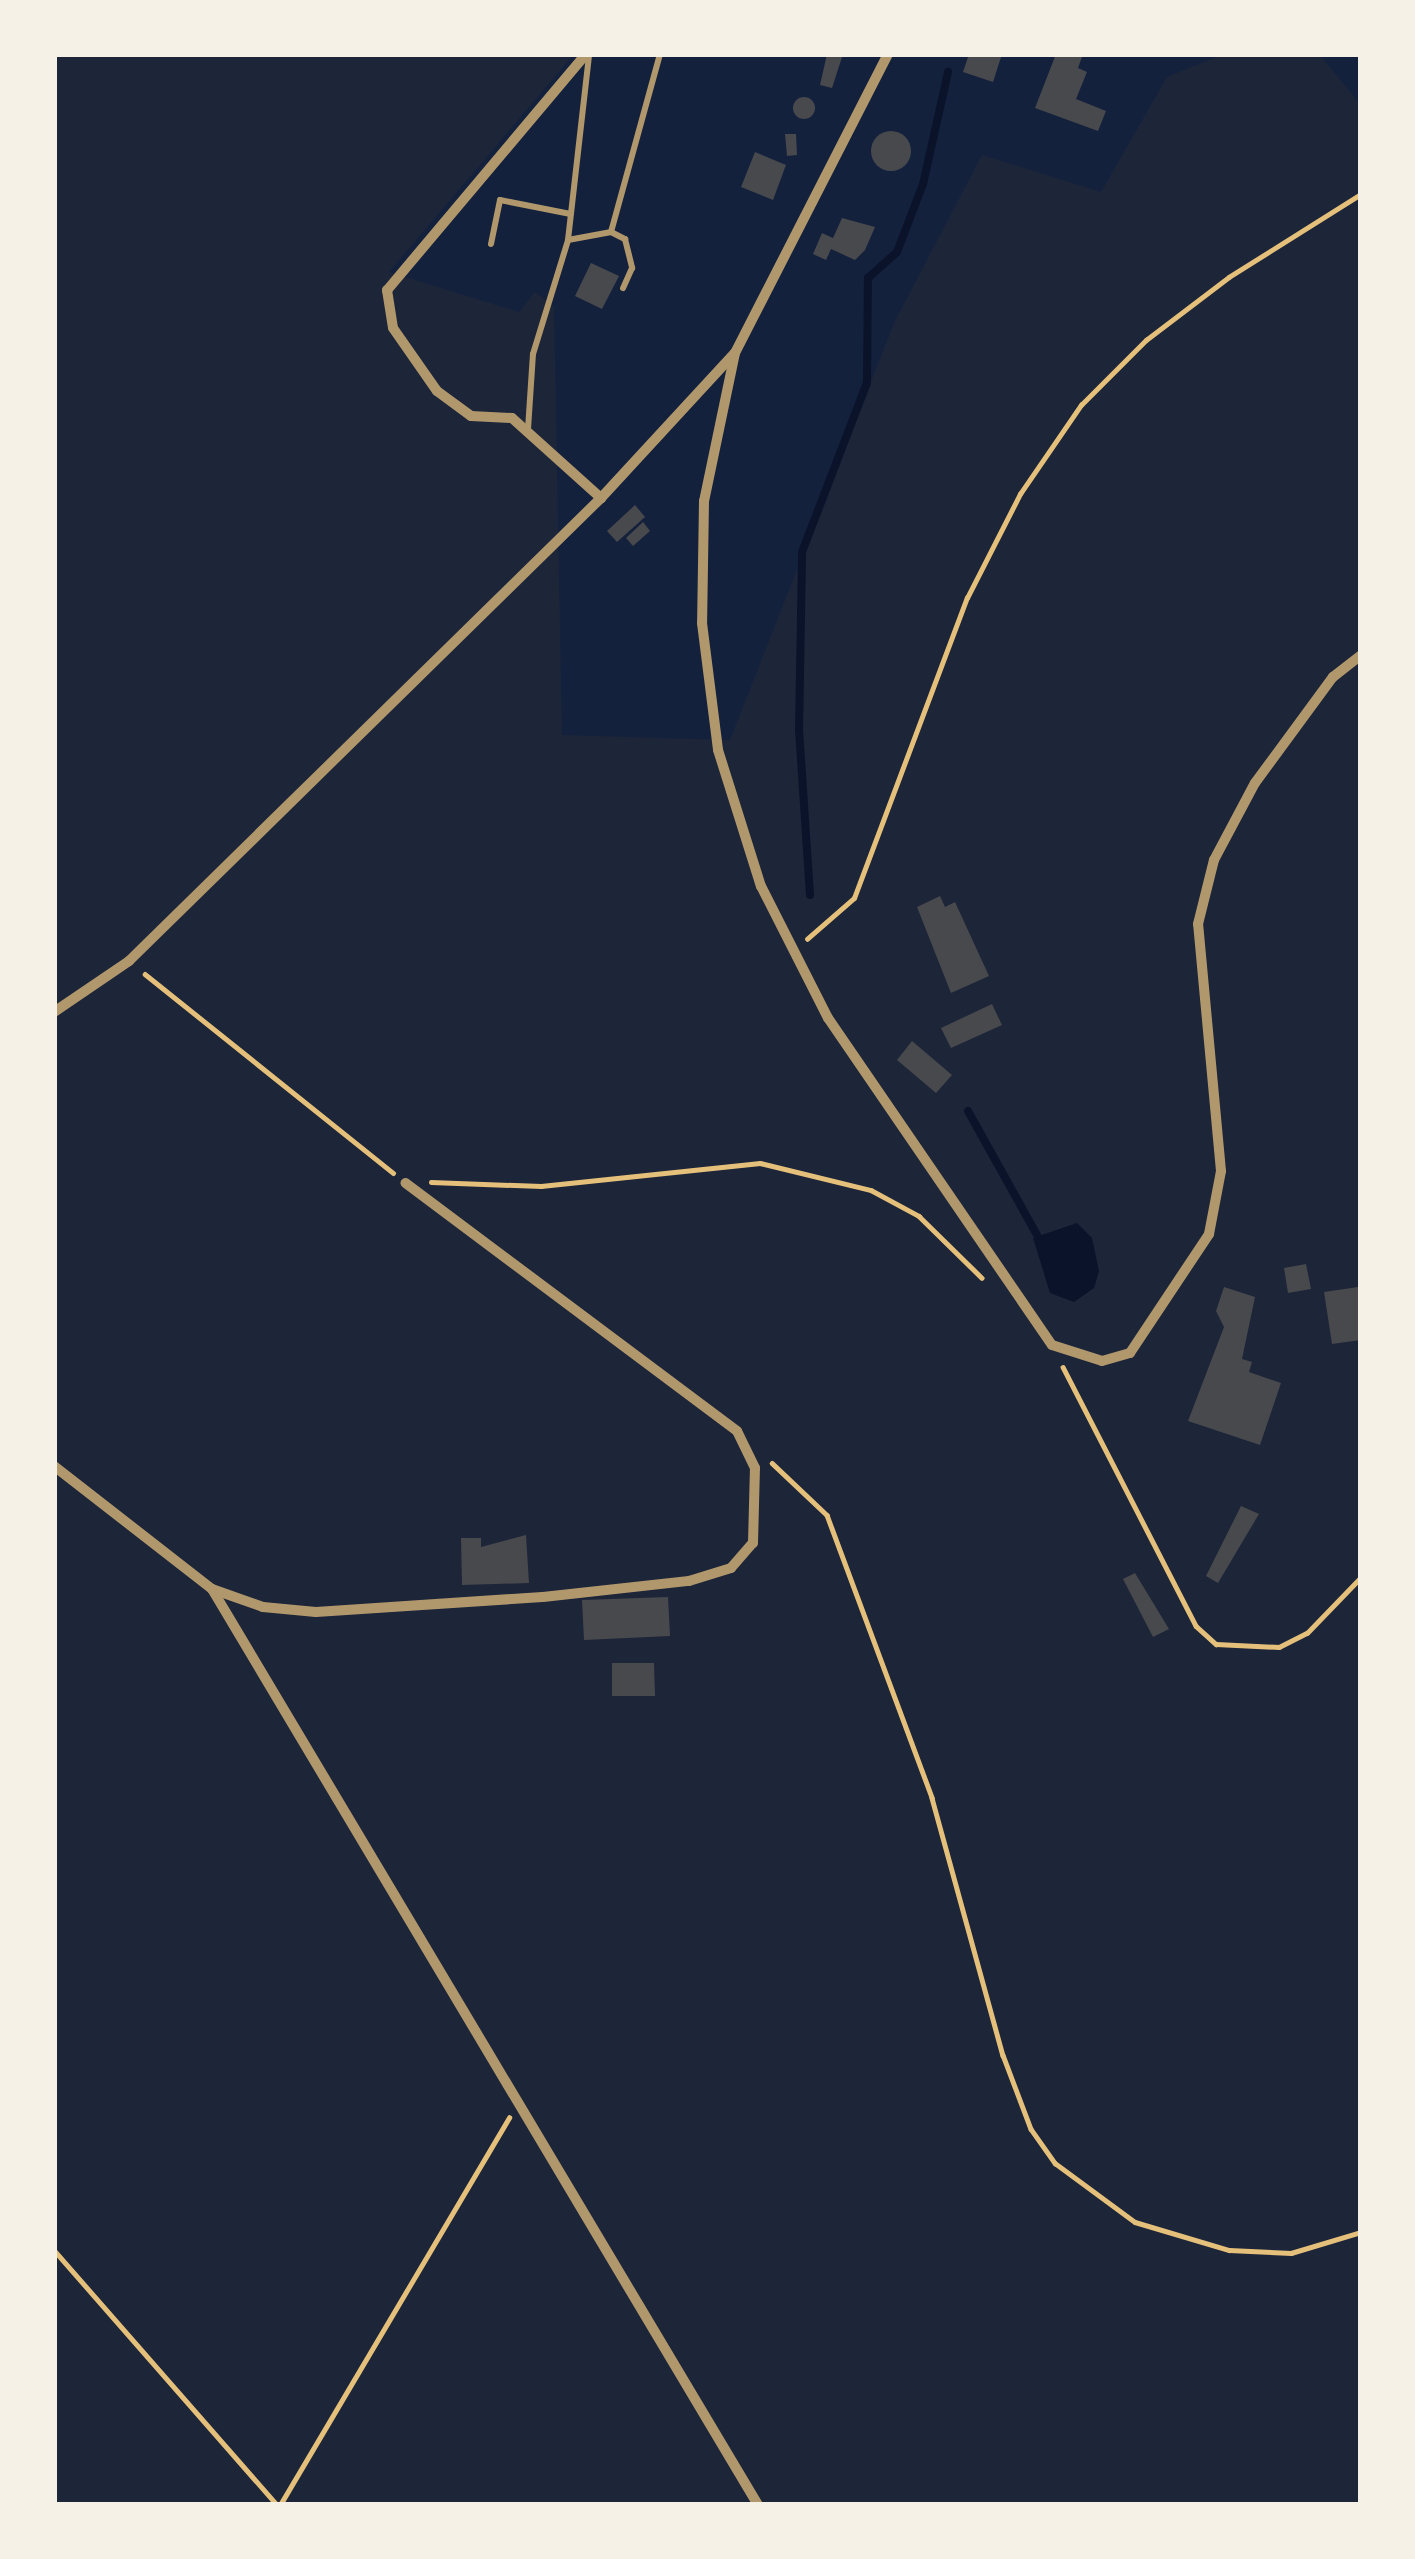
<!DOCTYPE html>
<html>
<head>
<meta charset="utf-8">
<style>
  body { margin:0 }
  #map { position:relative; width:1415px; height:2559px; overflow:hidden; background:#14213d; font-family:"Fira Sans",sans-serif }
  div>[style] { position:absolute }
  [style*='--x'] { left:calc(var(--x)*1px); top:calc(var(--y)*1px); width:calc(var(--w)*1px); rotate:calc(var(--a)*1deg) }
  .green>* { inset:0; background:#1d2539 }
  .water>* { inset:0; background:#0b132b }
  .stream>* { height:8px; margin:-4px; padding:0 4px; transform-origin:4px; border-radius:4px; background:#0b132b }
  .building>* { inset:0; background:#48494c }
  .round { border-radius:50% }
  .path>* { height:4.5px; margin:-2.25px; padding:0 2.25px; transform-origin:2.25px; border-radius:2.25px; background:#e5c07b }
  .service>* { height:6px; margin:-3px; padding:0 3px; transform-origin:3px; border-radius:3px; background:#b1986c }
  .minor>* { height:10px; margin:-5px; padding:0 5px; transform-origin:5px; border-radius:5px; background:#b1986c }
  span { translate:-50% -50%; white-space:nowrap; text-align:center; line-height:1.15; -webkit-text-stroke:12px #f6f1e7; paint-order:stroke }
  .frame { position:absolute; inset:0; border:57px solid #f6f1e7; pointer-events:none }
</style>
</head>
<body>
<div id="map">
  <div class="green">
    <div style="clip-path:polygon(54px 54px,574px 54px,389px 272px,519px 312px,535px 292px,554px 307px,562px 735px,730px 740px,895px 321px,982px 155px,1101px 192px,1167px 77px,1224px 54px,1319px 54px,1361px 105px,1361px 2505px,54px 2505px)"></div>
  </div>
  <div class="water">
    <div style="clip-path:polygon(1077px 1223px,1092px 1238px,1099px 1271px,1094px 1288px,1074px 1302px,1050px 1293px,1033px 1238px)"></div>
  </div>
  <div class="stream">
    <div style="--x:810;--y:895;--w:165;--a:-93.8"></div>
    <div style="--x:799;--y:730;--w:178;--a:-89"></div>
    <div style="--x:802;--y:552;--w:181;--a:-69"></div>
    <div style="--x:867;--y:383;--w:105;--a:-89.5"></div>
    <div style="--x:868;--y:278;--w:39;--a:-42"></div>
    <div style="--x:897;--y:252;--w:73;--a:-69.1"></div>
    <div style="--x:923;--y:184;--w:115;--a:-77.4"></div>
    <div style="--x:968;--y:1111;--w:142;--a:60.9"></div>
  </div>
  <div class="building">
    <div style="clip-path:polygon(827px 54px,843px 54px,832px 88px,820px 85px)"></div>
    <div style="clip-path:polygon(969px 54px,1002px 54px,993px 82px,963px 72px)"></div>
    <div style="clip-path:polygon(1056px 54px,1083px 54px,1078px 68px,1087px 72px,1076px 99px,1106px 111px,1098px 131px,1035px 108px)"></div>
    <div class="round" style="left:793px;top:97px;width:22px;height:22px"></div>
    <div class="round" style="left:871px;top:131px;width:40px;height:40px"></div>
    <div style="clip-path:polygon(785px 134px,796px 134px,797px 155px,787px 156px)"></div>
    <div style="clip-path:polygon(755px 152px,786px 165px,773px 200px,741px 187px)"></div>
    <div style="clip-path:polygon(842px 218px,875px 227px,865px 250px,855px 260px,831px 249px,826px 260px,813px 254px,822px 233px,833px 238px)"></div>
    <div style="clip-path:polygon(591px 263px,619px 276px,602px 309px,575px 296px)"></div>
    <div style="clip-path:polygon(635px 505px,645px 517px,617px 542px,607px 531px)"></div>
    <div style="clip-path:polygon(643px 522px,650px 531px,633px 546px,626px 538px)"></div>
    <div style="clip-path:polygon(940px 896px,945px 907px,955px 902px,989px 976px,951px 993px,917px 907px)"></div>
    <div style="clip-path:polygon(992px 1004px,1002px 1025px,951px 1048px,941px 1028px)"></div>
    <div style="clip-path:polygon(912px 1041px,952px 1075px,936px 1093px,897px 1060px)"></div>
    <div style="clip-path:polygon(1306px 1264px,1311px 1289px,1288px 1293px,1284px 1268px)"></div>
    <div style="clip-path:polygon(1224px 1287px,1255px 1297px,1242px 1359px,1252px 1362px,1249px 1372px,1281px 1383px,1260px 1445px,1188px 1421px,1224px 1327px,1216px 1311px)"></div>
    <div style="clip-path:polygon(1358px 1287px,1361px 1340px,1332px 1344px,1324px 1292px)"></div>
    <div style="clip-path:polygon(1241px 1506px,1259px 1514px,1218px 1583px,1206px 1576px)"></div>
    <div style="clip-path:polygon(526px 1535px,529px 1583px,462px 1585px,461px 1538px,481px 1538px,481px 1547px)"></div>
    <div style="clip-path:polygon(1135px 1573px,1169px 1629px,1153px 1637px,1123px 1579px)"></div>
    <div style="clip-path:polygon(668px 1597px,670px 1636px,584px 1640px,582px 1600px)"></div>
    <div style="clip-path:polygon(612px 1663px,654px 1663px,655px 1696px,612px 1696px)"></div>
  </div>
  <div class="path">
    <div style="--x:807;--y:939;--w:62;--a:-41.1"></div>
    <div style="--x:854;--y:898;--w:321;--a:-69.4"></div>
    <div style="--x:967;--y:598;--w:117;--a:-63"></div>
    <div style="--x:1020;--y:494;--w:108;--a:-55.6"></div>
    <div style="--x:1081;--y:405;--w:92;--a:-45"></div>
    <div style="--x:1146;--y:340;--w:104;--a:-37.2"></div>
    <div style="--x:1229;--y:277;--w:156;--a:-32.2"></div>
    <div style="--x:145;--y:974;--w:318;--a:38.7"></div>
    <div style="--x:431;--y:1182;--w:110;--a:2.1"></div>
    <div style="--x:541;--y:1186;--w:220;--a:-6"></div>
    <div style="--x:760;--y:1163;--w:114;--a:13.7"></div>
    <div style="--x:871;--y:1190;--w:55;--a:28.4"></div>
    <div style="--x:919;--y:1216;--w:88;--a:44.5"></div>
    <div style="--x:1063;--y:1367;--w:291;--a:62.8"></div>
    <div style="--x:1196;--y:1626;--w:27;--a:42"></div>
    <div style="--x:1216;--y:1644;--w:63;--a:2.7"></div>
    <div style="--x:1279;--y:1647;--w:31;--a:-27"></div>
    <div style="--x:1307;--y:1633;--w:78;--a:-46"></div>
    <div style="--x:772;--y:1463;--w:76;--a:43.4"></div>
    <div style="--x:827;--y:1515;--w:302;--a:69.6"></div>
    <div style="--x:932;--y:1798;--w:267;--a:74.6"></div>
    <div style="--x:1003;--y:2055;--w:79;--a:69.3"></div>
    <div style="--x:1031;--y:2129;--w:42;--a:54.8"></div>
    <div style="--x:1055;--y:2163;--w:99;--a:36.4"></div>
    <div style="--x:1135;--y:2222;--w:98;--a:16.6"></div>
    <div style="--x:1229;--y:2250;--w:62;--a:2.8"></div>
    <div style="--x:1291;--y:2253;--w:73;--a:-16.7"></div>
    <div style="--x:54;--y:2250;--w:339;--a:48.8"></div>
    <div style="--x:280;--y:2505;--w:450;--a:-59.4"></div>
  </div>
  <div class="service">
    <div style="--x:611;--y:232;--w:185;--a:-74.6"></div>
    <div style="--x:568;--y:240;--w:44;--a:-10.5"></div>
    <div style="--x:611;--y:232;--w:16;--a:27"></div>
    <div style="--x:625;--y:239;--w:30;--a:76"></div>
    <div style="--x:632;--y:268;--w:22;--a:114"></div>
    <div style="--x:491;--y:244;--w:45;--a:-78.4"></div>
    <div style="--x:500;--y:200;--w:72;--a:11.2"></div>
    <div style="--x:528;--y:429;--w:75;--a:-86.2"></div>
    <div style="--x:533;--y:354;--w:119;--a:-72.9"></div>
    <div style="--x:568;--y:240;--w:185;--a:-83.5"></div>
  </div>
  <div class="minor">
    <div style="--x:586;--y:54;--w:309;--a:130.1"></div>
    <div style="--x:387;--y:290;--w:38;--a:81"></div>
    <div style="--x:393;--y:328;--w:77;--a:55.1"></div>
    <div style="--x:437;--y:391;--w:42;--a:36.3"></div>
    <div style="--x:471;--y:416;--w:41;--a:2.8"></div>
    <div style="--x:512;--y:418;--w:120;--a:42"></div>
    <div style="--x:735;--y:353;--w:151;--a:101.8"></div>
    <div style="--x:704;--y:501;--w:122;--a:90.9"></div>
    <div style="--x:702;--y:623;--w:128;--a:82.8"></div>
    <div style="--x:718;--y:750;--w:143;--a:72.5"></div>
    <div style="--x:761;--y:886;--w:148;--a:63.1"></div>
    <div style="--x:828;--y:1018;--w:396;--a:55.6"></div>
    <div style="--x:1052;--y:1345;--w:52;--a:17.7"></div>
    <div style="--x:1102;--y:1361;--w:29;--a:-16"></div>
    <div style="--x:1130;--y:1353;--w:143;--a:-56.4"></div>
    <div style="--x:1209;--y:1234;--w:64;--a:-79.2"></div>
    <div style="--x:1221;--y:1171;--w:248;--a:-95.3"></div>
    <div style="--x:1198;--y:924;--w:66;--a:-76"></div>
    <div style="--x:1214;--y:860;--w:87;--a:-62"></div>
    <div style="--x:1255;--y:783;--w:132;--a:-53.7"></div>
    <div style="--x:1333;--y:677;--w:36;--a:-38"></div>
    <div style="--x:54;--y:1012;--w:91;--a:-34.2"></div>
    <div style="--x:129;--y:961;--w:661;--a:-44.45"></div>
    <div style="--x:601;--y:498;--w:197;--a:-47.3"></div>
    <div style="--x:735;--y:353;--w:336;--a:-62.9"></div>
    <div style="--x:54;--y:1466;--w:200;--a:37.9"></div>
    <div style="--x:212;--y:1589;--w:1066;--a:59.2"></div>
    <div style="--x:212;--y:1589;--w:54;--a:19.4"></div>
    <div style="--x:263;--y:1607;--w:53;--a:5.4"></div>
    <div style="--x:316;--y:1612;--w:227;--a:-3.8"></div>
    <div style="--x:543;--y:1597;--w:147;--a:-6.3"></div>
    <div style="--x:689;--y:1581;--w:44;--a:-17.2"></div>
    <div style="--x:731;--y:1568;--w:33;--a:-49"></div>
    <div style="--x:753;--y:1543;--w:75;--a:-88.5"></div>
    <div style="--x:755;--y:1468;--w:41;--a:-115.9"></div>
    <div style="--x:737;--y:1431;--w:414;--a:-143.2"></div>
  </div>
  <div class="frame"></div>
</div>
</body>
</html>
